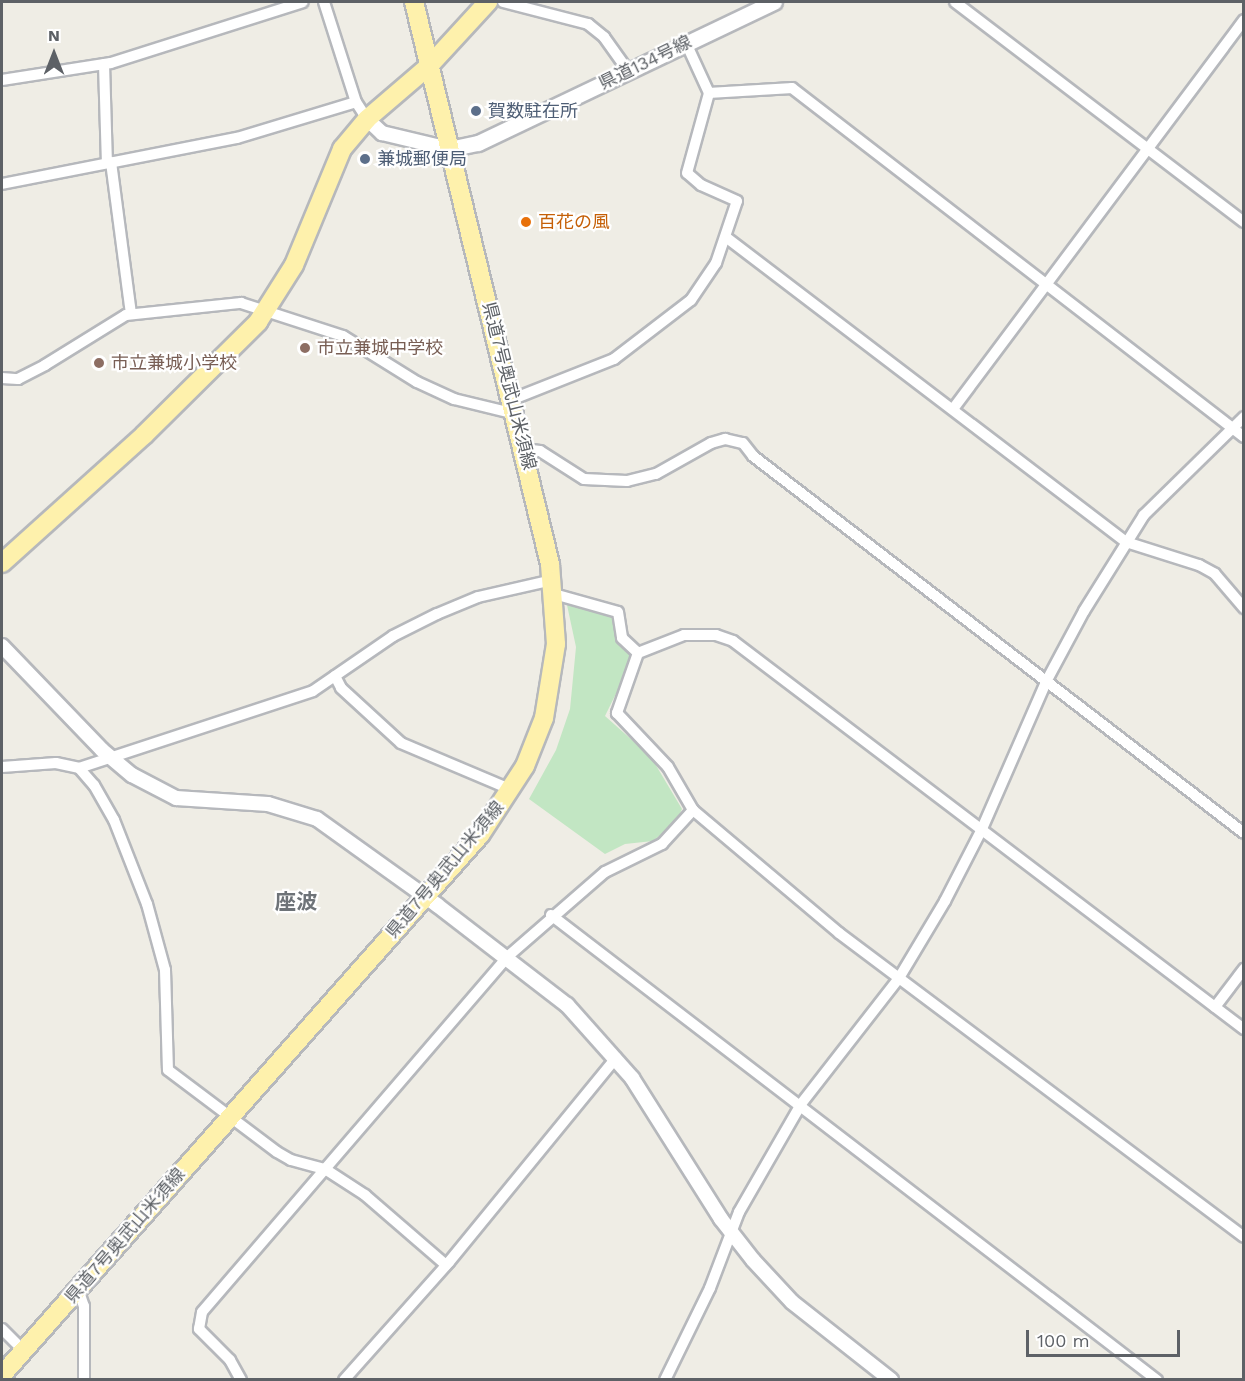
<!DOCTYPE html>
<html>
<head>
<meta charset="utf-8">
<style>
  body { margin:0 }
  #map { position:relative; width:1245px; height:1381px; overflow:hidden; background:#efede5; font-family:"Work Sans","Noto Sans JP",sans-serif }
  div>[style] { position:absolute }
  [style*='--x'] { left:calc(var(--x)*1px); top:calc(var(--y)*1px); width:calc(var(--w)*1px); rotate:calc(var(--a)*1deg) }
  .green>* { inset:0; background:#c2e6c3 }
  .roads { filter:drop-shadow(2px 0 #b6b8bc) drop-shadow(-2px 0 #b6b8bc) drop-shadow(0 2px #b6b8bc) drop-shadow(0 -2px #b6b8bc) }
  .minor>* { height:10px; margin:-5px; padding:0 5px; transform-origin:5px; border-radius:5px; background:#fff }
  .tertiary>* { height:14px; margin:-7px; padding:0 7px; transform-origin:7px; border-radius:7px; background:#fff }
  .secondary>* { height:15px; margin:-7.5px; padding:0 7.5px; transform-origin:7.5px; border-radius:7.5px; background:#fff }
  .primary>* { height:18px; margin:-9px; padding:0 9px; transform-origin:9px; border-radius:9px; background:#fef1ac }
  .dots>* { width:16px; height:16px; translate:-50% -50%; box-sizing:border-box; border:3px solid #fff; border-radius:50% }
  span { translate:-50% -50%; white-space:nowrap; text-align:center; line-height:1.15; -webkit-text-stroke:4.5px #fff; paint-order:stroke }
  .street-label { font-size:18px; color:#5d6166 }
  .service-label { font-size:18px; color:#4e5e75 }
  .left { translate:0 -50%; text-align:left }
  .food-label { font-size:18px; color:#c56008 }
  .education-label { font-size:18px; color:#785e54 }
  .quarter-label { font-size:21px; color:#6e7378; font-weight:700 }
  .frame { position:absolute; inset:0; border:3px solid #5d6166; pointer-events:none }
  .north { position:absolute; left:24px; top:24px; width:60px; height:60px; -webkit-text-stroke:4px #fff; paint-order:stroke; rotate:0deg; font-size:16px; font-weight:700; line-height:24px; text-align:center; color:#5d6166 }
  .north::after { content:''; display:block; margin:auto; width:21px; height:27px; background:#5d6166; clip-path:polygon(50% 0,100% 100%,50% 72%,0 100%) }
  .scale { position:absolute; left:1026px; top:1330px; width:154px; height:27px; box-sizing:border-box; border:3px solid #5d6166; border-top:0; padding-left:8px; font-size:18px; line-height:21px; white-space:nowrap; color:#5d6166; -webkit-text-stroke:4px #fff; paint-order:stroke }
</style>
</head>
<body>
<div id="map">
  <div class="green">
    <div style="clip-path:polygon(567px 605px,615px 616px,623px 648px,635px 655px,605px 716px,651px 757px,682px 809px,676px 822px,653px 841px,625px 844px,605px 854px,529px 799px,556px 750px,570px 709px,576px 647px)"></div>
  </div>
  <div class="roads">
    <div class="minor">
      <div style="--x:324;--y:2;--w:105;--a:72.3"></div>
      <div style="--x:356;--y:102;--w:20;--a:57"></div>
      <div style="--x:503;--y:2;--w:88;--a:14.5"></div>
      <div style="--x:588;--y:24;--w:21;--a:39"></div>
      <div style="--x:604;--y:37;--w:43;--a:54.5"></div>
      <div style="--x:955;--y:2;--w:363;--a:37.3"></div>
      <div style="--x:104;--y:64;--w:99;--a:88.3"></div>
      <div style="--x:2;--y:80;--w:110;--a:-8.9"></div>
      <div style="--x:111;--y:63;--w:201;--a:-17.6"></div>
      <div style="--x:709;--y:93;--w:83;--a:-3.4"></div>
      <div style="--x:792;--y:88;--w:571;--a:37.67"></div>
      <div style="--x:111;--y:162;--w:153;--a:82.5"></div>
      <div style="--x:2;--y:184;--w:239;--a:-11.1"></div>
      <div style="--x:237;--y:138;--w:124;--a:-16.8"></div>
      <div style="--x:727;--y:238;--w:502;--a:37.3"></div>
      <div style="--x:1126;--y:542;--w:77;--a:17.5"></div>
      <div style="--x:1199;--y:565;--w:18;--a:29"></div>
      <div style="--x:1215;--y:574;--w:45;--a:49.5"></div>
      <div style="--x:2;--y:378;--w:16;--a:4"></div>
      <div style="--x:18;--y:379;--w:30;--a:-27"></div>
      <div style="--x:45;--y:365;--w:95;--a:-31.7"></div>
      <div style="--x:126;--y:315;--w:116;--a:-6"></div>
      <div style="--x:241;--y:303;--w:107;--a:17.9"></div>
      <div style="--x:343;--y:336;--w:87;--a:31.9"></div>
      <div style="--x:417;--y:382;--w:41;--a:24.7"></div>
      <div style="--x:454;--y:399;--w:64;--a:13.6"></div>
      <div style="--x:513;--y:399;--w:109;--a:-21.6"></div>
      <div style="--x:614;--y:359;--w:97;--a:-37.5"></div>
      <div style="--x:691;--y:300;--w:45;--a:-56"></div>
      <div style="--x:716;--y:263;--w:65;--a:-71.3"></div>
      <div style="--x:737;--y:201;--w:39;--a:-156"></div>
      <div style="--x:701;--y:185;--w:18;--a:-139"></div>
      <div style="--x:687;--y:173;--w:83;--a:-74.6"></div>
      <div style="--x:709;--y:93;--w:55;--a:-114.7"></div>
      <div style="--x:953;--y:409;--w:486;--a:-53.2"></div>
      <div style="--x:524;--y:449;--w:16;--a:7"></div>
      <div style="--x:540;--y:451;--w:52;--a:32.5"></div>
      <div style="--x:584;--y:479;--w:43;--a:2.7"></div>
      <div style="--x:627;--y:481;--w:30;--a:-14"></div>
      <div style="--x:656;--y:474;--w:63;--a:-29.4"></div>
      <div style="--x:711;--y:443;--w:15;--a:-16"></div>
      <div style="--x:725;--y:439;--w:18;--a:13"></div>
      <div style="--x:743;--y:443;--w:16;--a:52"></div>
      <div style="--x:753;--y:456;--w:619;--a:37.52"></div>
      <div style="--x:554;--y:594;--w:66;--a:15.7"></div>
      <div style="--x:618;--y:612;--w:26;--a:81"></div>
      <div style="--x:622;--y:638;--w:22;--a:43"></div>
      <div style="--x:638;--y:653;--w:49;--a:-21.4"></div>
      <div style="--x:684;--y:635;--w:32;--a:0"></div>
      <div style="--x:716;--y:635;--w:18;--a:19"></div>
      <div style="--x:733;--y:641;--w:642;--a:37.21"></div>
      <div style="--x:638;--y:653;--w:64;--a:109.3"></div>
      <div style="--x:617;--y:713;--w:74;--a:46.6"></div>
      <div style="--x:668;--y:767;--w:50;--a:59.8"></div>
      <div style="--x:335;--y:676;--w:13;--a:63"></div>
      <div style="--x:341;--y:688;--w:81;--a:42.5"></div>
      <div style="--x:401;--y:743;--w:121;--a:22.9"></div>
      <div style="--x:2;--y:767;--w:54;--a:-4.2"></div>
      <div style="--x:56;--y:763;--w:24;--a:12"></div>
      <div style="--x:79;--y:768;--w:23;--a:49"></div>
      <div style="--x:94;--y:785;--w:40;--a:60.3"></div>
      <div style="--x:114;--y:820;--w:90;--a:68.6"></div>
      <div style="--x:147;--y:904;--w:68;--a:74.7"></div>
      <div style="--x:165;--y:970;--w:100;--a:88.3"></div>
      <div style="--x:168;--y:1070;--w:136;--a:37"></div>
      <div style="--x:277;--y:1152;--w:16;--a:30"></div>
      <div style="--x:291;--y:1160;--w:35;--a:15"></div>
      <div style="--x:325;--y:1169;--w:48;--a:33"></div>
      <div style="--x:365;--y:1195;--w:107;--a:40.8"></div>
      <div style="--x:79;--y:768;--w:246;--a:-18.2"></div>
      <div style="--x:313;--y:691;--w:97;--a:-34.5"></div>
      <div style="--x:393;--y:636;--w:49;--a:-26.6"></div>
      <div style="--x:437;--y:614;--w:44;--a:-22.5"></div>
      <div style="--x:478;--y:597;--w:76;--a:-12.9"></div>
      <div style="--x:551;--y:915;--w:764;--a:37.5"></div>
      <div style="--x:1215;--y:1007;--w:48;--a:-52.7"></div>
      <div style="--x:78;--y:1289;--w:18;--a:71"></div>
      <div style="--x:84;--y:1306;--w:74;--a:90"></div>
      <div style="--x:2;--y:1329;--w:30;--a:45"></div>
      <div style="--x:241;--y:1380;--w:23;--a:-119"></div>
      <div style="--x:230;--y:1360;--w:44;--a:-135"></div>
      <div style="--x:199;--y:1329;--w:17;--a:-80"></div>
      <div style="--x:202;--y:1312;--w:467;--a:-49.3"></div>
      <div style="--x:506;--y:958;--w:131;--a:-41"></div>
      <div style="--x:605;--y:872;--w:64;--a:-26.2"></div>
      <div style="--x:662;--y:844;--w:46;--a:-47.6"></div>
      <div style="--x:693;--y:810;--w:191;--a:40.1"></div>
      <div style="--x:839;--y:933;--w:506;--a:36.89"></div>
      <div style="--x:344;--y:1380;--w:158;--a:-48.3"></div>
      <div style="--x:449;--y:1262;--w:264;--a:-50.7"></div>
      <div style="--x:665;--y:1380;--w:102;--a:-63.9"></div>
      <div style="--x:710;--y:1288;--w:81;--a:-69.1"></div>
      <div style="--x:739;--y:1212;--w:125;--a:-60.1"></div>
      <div style="--x:801;--y:1104;--w:160;--a:-52.1"></div>
      <div style="--x:899;--y:978;--w:90;--a:-59.1"></div>
      <div style="--x:945;--y:901;--w:79;--a:-62.8"></div>
      <div style="--x:981;--y:831;--w:165;--a:-66.4"></div>
      <div style="--x:1047;--y:680;--w:78;--a:-61.8"></div>
      <div style="--x:1084;--y:611;--w:113;--a:-58"></div>
      <div style="--x:1144;--y:515;--w:140;--a:-44.4"></div>
    </div>
    <div class="tertiary">
      <div style="--x:367;--y:119;--w:21;--a:43"></div>
      <div style="--x:382;--y:133;--w:69;--a:13.4"></div>
      <div style="--x:2;--y:646;--w:144;--a:46.1"></div>
      <div style="--x:102;--y:750;--w:39;--a:40"></div>
      <div style="--x:132;--y:775;--w:50;--a:27.6"></div>
      <div style="--x:176;--y:798;--w:92;--a:3.7"></div>
      <div style="--x:268;--y:804;--w:51;--a:17"></div>
      <div style="--x:317;--y:819;--w:148;--a:35.6"></div>
      <div style="--x:437;--y:905;--w:164;--a:37.6"></div>
      <div style="--x:567;--y:1005;--w:98;--a:48.3"></div>
      <div style="--x:632;--y:1078;--w:167;--a:57.7"></div>
      <div style="--x:721;--y:1219;--w:52;--a:52"></div>
      <div style="--x:753;--y:1260;--w:57;--a:47.1"></div>
      <div style="--x:792;--y:1302;--w:126;--a:38.2"></div>
    </div>
    <div class="secondary">
      <div style="--x:449;--y:149;--w:30;--a:-12"></div>
      <div style="--x:478;--y:143;--w:328;--a:-25.5"></div>
    </div>
    <div class="primary">
      <div style="--x:2;--y:563;--w:191;--a:-42"></div>
      <div style="--x:144;--y:435;--w:161;--a:-44.7"></div>
      <div style="--x:258;--y:322;--w:67;--a:-57.7"></div>
      <div style="--x:294;--y:265;--w:126;--a:-67.5"></div>
      <div style="--x:342;--y:149;--w:39;--a:-50"></div>
      <div style="--x:367;--y:119;--w:83;--a:-40.6"></div>
      <div style="--x:430;--y:65;--w:86;--a:-47.4"></div>
      <div style="--x:2;--y:1375;--w:721;--a:-48.49"></div>
      <div style="--x:480;--y:835;--w:82;--a:-56.9"></div>
      <div style="--x:525;--y:766;--w:52;--a:-68.4"></div>
      <div style="--x:544;--y:718;--w:75;--a:-80.8"></div>
      <div style="--x:556;--y:644;--w:80;--a:-94.3"></div>
      <div style="--x:550;--y:564;--w:578;--a:-103.6"></div>
    </div>
  </div>
  <div class="dots">
    <div style="left:476px;top:111px;background:#5c6f8a"></div>
    <div style="left:365px;top:159px;background:#5c6f8a"></div>
    <div style="left:526px;top:222px;background:#e8710a"></div>
    <div style="left:305px;top:348px;background:#8d6e63"></div>
    <div style="left:99px;top:363px;background:#8d6e63"></div>
  </div>
  <div class="street-label">
    <span style="left:645px;top:63px;rotate:-26deg">県道134号線</span>
    <span style="left:509px;top:386px;rotate:76deg">県道7号奥武山米須線</span>
    <span style="left:445px;top:870px;rotate:-50deg">県道7号奥武山米須線</span>
    <span style="left:125px;top:1236px;rotate:-49deg">県道7号奥武山米須線</span>
  </div>
  <div class="service-label">
    <span class="left" style="left:488px;top:111px">賀数駐在所</span>
    <span class="left" style="left:377px;top:159px">兼城郵便局</span>
  </div>
  <div class="food-label">
    <span class="left" style="left:538px;top:222px">百花の風</span>
  </div>
  <div class="education-label">
    <span class="left" style="left:317px;top:348px">市立兼城中学校</span>
    <span class="left" style="left:111px;top:363px">市立兼城小学校</span>
  </div>
  <div class="quarter-label">
    <span style="left:296px;top:902px">座波</span>
  </div>
  <div class="frame"></div>
  <div class="north">N</div>
  <div class="scale">100 m</div>
</div>
</body>
</html>
